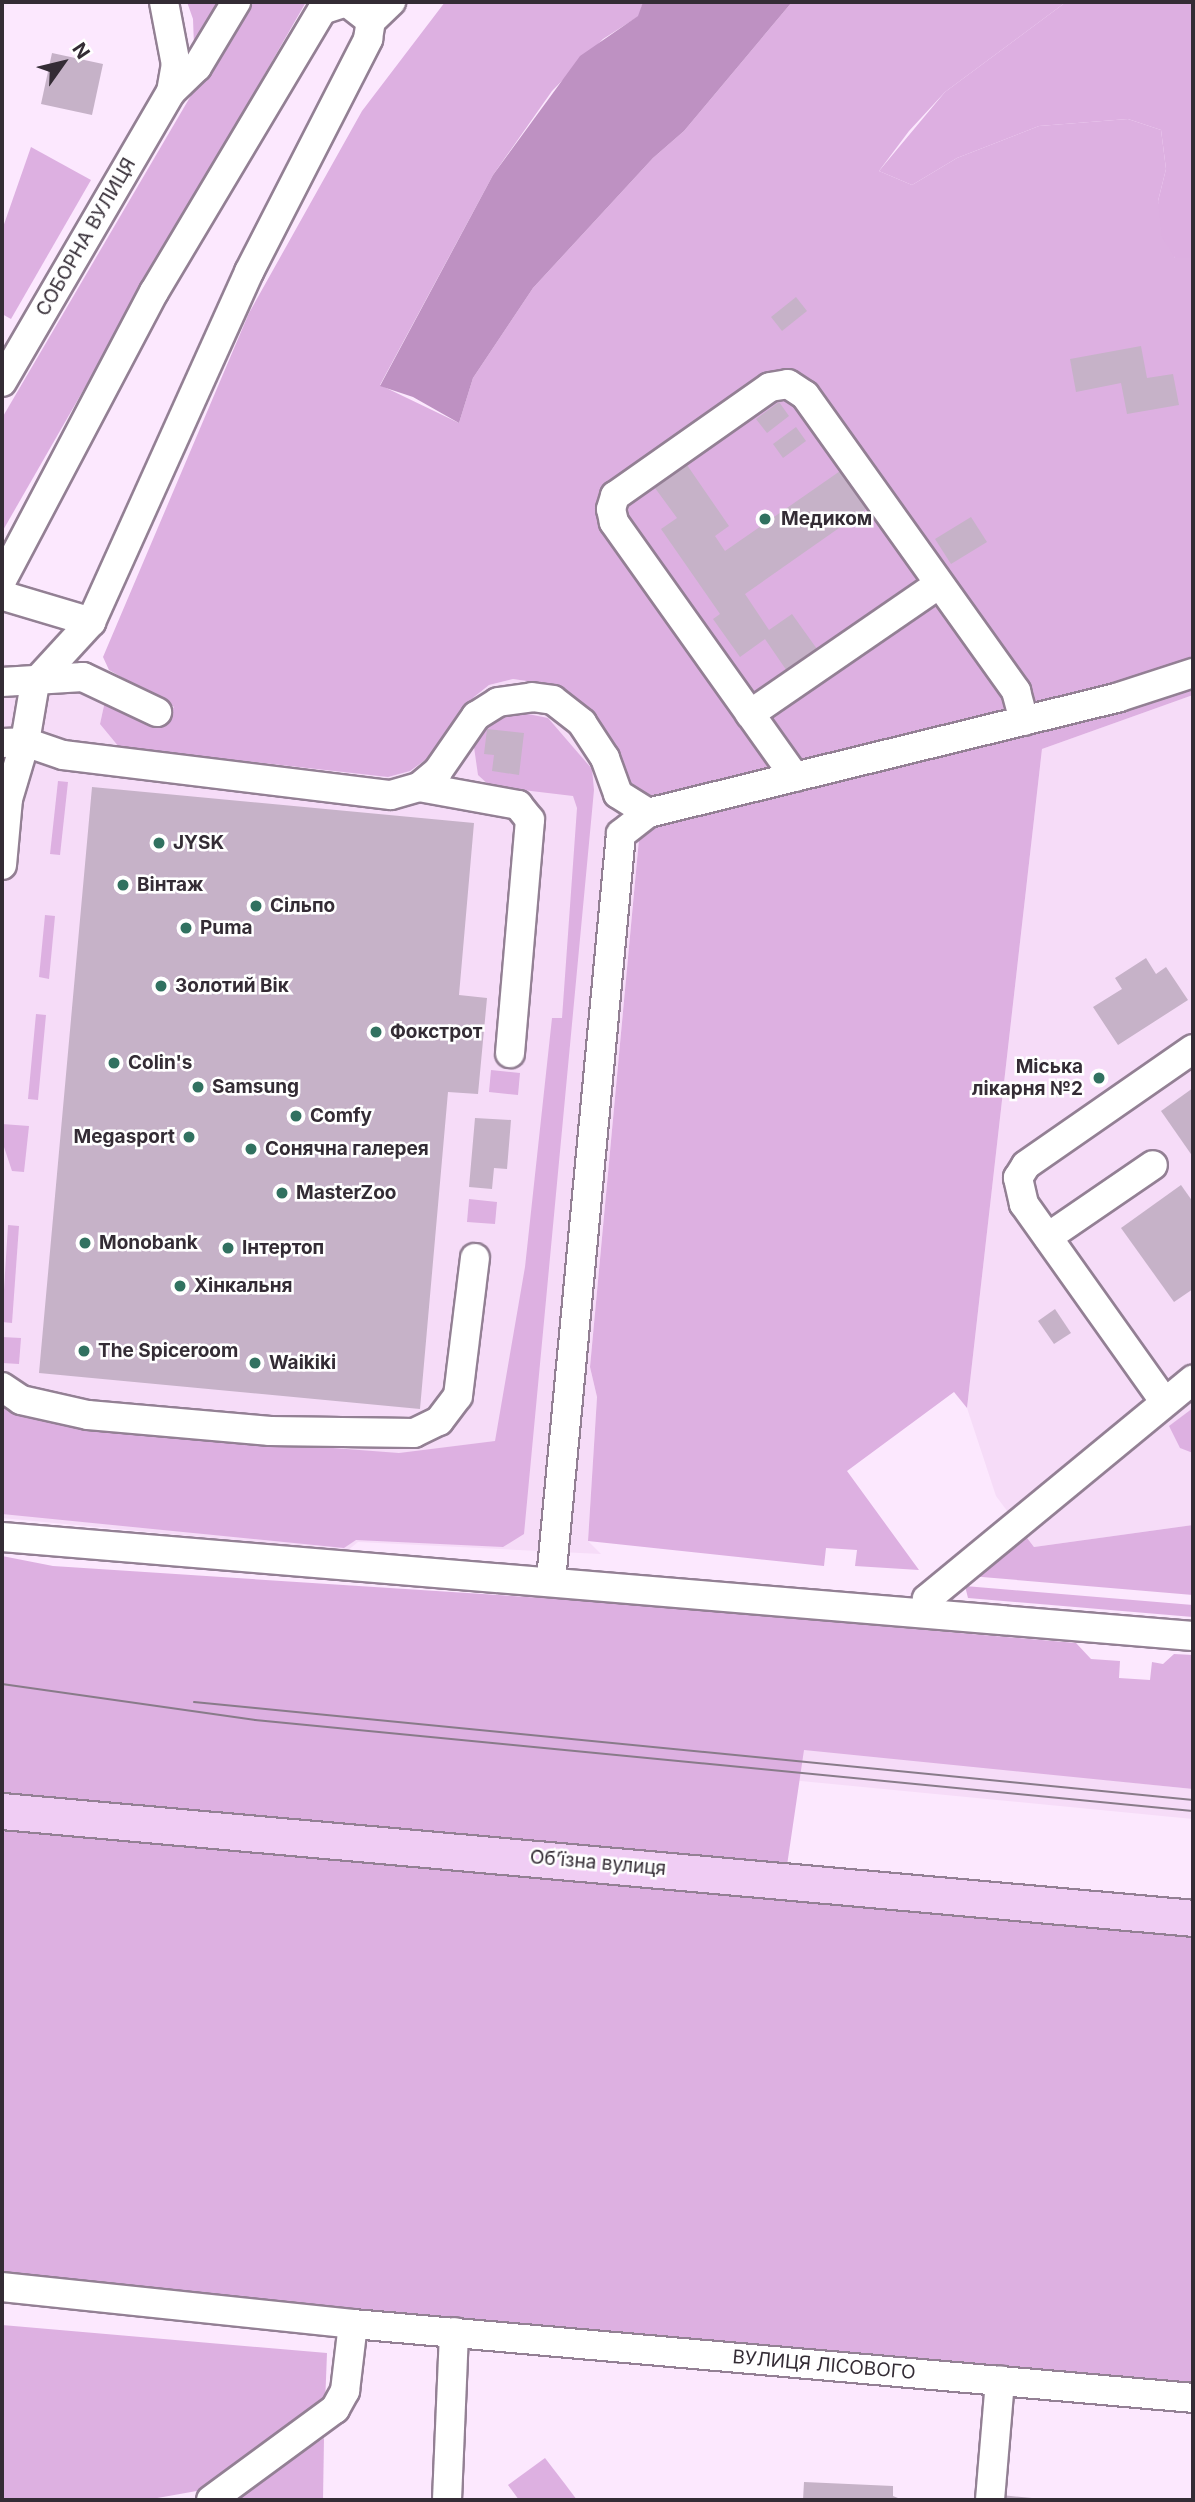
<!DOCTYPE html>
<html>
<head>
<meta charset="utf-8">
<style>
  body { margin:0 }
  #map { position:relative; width:1195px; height:2502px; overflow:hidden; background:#fce8fe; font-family:Inter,sans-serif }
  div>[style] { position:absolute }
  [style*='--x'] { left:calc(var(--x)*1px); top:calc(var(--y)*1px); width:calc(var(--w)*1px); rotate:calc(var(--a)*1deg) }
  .built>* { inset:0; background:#f6dcf8 }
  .green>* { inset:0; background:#ddb0e1 }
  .forest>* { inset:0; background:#ddafe1 }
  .water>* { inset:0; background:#be91c2 }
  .building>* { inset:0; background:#c6b2c8 }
  .roads { filter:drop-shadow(2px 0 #938094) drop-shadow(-2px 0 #938094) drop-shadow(0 2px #938094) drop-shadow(0 -2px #938094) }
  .minor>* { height:28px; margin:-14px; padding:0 14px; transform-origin:14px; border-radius:14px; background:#fff }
  .major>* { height:35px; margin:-17.5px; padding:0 17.5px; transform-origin:17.5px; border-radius:17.5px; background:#f0cdf4 }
  .tram>* { height:2px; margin:-1px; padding:0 1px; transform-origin:1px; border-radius:1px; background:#887b89 }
  .dots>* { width:19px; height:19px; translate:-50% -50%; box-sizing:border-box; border:4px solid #fff; border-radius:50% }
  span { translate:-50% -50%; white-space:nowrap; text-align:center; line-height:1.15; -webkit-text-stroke:5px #fff; paint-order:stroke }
  .street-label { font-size:19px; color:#342c35 }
  .poi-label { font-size:19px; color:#342c35; font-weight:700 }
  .left { translate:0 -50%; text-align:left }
  .right { translate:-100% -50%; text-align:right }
  .frame { position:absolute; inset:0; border:4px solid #342c35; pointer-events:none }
  .north { position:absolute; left:28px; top:28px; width:70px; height:70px; -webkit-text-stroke:5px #fff; paint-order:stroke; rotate:56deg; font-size:19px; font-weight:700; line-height:28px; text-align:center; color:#342c35 }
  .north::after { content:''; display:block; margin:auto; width:24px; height:32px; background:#342c35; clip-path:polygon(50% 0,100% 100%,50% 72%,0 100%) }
</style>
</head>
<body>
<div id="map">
  <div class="built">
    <div style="clip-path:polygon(2px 663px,105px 701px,100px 724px,432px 755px,474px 697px,489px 685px,513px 679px,547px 684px,575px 702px,643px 795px,590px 1367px,597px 1397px,588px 1541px,601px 1554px,358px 1542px,347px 1551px,2px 1518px)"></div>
    <div style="clip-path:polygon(1193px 695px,1193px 1525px,1034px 1547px,996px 1496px,967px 1408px,1042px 749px)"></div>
    <div style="clip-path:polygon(2px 1665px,1193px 1789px,1193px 1819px,130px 1716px)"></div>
  </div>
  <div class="green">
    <div style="clip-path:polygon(187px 2px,224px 2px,194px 46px,193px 19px)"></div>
    <div style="clip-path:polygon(271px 2px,306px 2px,2px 532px,2px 418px,244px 5px)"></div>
    <div style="clip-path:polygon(445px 2px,643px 2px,639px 16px,603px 39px,552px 91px,493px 175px,380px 385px,459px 423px,473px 378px,533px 288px,653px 158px,684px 131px,792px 2px,1066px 2px,945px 92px,909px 131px,879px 171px,912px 185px,957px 158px,1039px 126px,1128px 119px,1161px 130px,1166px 169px,1158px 201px,1175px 258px,1193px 258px,1193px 695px,1042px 749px,967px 1408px,954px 1392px,847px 1471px,919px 1570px,855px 1566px,857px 1550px,826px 1548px,824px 1566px,588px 1541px,597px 1397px,590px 1367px,643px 796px,633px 789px,575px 702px,547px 684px,513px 679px,489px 685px,474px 697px,432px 755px,410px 771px,388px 777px,119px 747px,100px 724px,105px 701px,155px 726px,174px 707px,109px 670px,103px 657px,249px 313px,362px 111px)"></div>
    <div style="clip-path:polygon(31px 147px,91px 180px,11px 319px,2px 314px,2px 230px)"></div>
    <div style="clip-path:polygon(508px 710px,548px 718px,592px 769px,594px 790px,524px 1534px,503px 1547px,356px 1540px,344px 1548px,2px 1514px,2px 1399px,37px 1418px,81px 1429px,399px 1453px,495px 1441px,525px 1267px,552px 1018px,562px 1018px,577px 808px,573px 796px,490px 786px,478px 775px,473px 740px,479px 725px)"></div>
    <div style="clip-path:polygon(58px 781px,68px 782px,60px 855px,50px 854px)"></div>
    <div style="clip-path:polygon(45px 915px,55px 916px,49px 979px,39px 977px)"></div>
    <div style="clip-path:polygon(36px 1014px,46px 1015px,38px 1100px,28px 1099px)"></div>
    <div style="clip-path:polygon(491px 1070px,520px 1073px,518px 1095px,489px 1092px)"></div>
    <div style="clip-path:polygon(2px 1124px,29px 1126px,24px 1172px,12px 1171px,2px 1141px)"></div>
    <div style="clip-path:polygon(469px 1199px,497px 1202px,495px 1224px,467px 1222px)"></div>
    <div style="clip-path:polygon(8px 1225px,19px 1226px,12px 1323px,2px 1322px)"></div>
    <div style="clip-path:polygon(2px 1337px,21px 1338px,19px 1364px,2px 1363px)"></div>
    <div style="clip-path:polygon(1193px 1408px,1193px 1453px,1180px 1448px,1169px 1426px)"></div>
    <div style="clip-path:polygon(1193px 1525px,1193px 1595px,970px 1576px,1024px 1534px,1034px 1547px)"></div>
    <div style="clip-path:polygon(2px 1556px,53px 1566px,589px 1601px,1076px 1643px,1091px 1659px,1120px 1661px,1119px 1678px,1150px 1680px,1152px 1662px,1163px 1664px,1174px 1654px,1193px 1655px,1193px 1789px,804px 1750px,785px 1879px,1193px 1918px,1193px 2398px,2px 2287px)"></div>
    <div style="clip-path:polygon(965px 1586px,1193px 1605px,1193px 1617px,968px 1598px)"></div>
    <div style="clip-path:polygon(2px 2325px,327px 2353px,325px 2405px,208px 2489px,146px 2500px,2px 2500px)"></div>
    <div style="clip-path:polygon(324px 2438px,323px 2500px,231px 2500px)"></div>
    <div style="clip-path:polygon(545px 2458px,565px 2484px,577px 2500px,519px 2500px,508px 2485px)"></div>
  </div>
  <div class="forest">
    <div style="clip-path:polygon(1066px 2px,1193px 2px,1193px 258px,1175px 258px,1162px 237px,1158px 201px,1166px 169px,1161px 130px,1128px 119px,1039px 126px,957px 158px,912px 185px,879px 171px,945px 92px)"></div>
  </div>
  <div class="water">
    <div style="clip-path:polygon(643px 2px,792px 2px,684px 131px,653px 158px,533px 288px,473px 378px,459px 423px,413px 397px,380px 386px,493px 175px,580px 56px,638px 16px)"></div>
  </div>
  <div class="building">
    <div style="clip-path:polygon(52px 53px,103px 64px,92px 115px,41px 104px)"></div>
    <div style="clip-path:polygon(796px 297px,807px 311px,782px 331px,771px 317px)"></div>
    <div style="clip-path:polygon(1141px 346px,1147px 378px,1173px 374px,1179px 405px,1127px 414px,1121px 383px,1076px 392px,1070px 359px)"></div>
    <div style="clip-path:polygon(779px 402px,789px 416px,767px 433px,756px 419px)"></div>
    <div style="clip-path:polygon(796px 427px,806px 441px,783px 458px,773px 444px)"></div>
    <div style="clip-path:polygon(687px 465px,729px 526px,715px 536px,725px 551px,843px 469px,869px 507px,745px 594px,769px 630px,792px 614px,822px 656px,791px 677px,765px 639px,740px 657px,713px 619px,720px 614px,661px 529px,677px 518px,655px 488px)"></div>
    <div style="clip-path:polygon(971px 517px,987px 542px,951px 564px,935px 539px)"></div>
    <div style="clip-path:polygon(487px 729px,524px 733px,519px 775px,492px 771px,494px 755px,484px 754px)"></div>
    <div style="clip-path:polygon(92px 787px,474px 823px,459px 995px,487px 998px,478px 1094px,448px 1092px,420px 1409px,39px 1373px)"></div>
    <div style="clip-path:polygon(1146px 958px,1156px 974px,1166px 967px,1188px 1000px,1118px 1045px,1093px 1007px,1122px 989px,1115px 978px)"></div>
    <div style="clip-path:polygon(1193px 1088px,1193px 1157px,1161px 1111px)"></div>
    <div style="clip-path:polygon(475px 1118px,511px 1120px,507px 1169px,494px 1168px,492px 1189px,469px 1187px)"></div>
    <div style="clip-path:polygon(1181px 1185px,1193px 1202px,1193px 1289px,1174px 1302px,1121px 1228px)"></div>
    <div style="clip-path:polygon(1055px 1309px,1071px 1333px,1054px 1344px,1038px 1321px)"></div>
    <div style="clip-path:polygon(804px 2482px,893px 2486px,893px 2496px,903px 2500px,803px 2500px)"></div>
    <div style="clip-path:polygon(1001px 2495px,1032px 2498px,1032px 2500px,1000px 2500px)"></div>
  </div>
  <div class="roads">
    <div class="minor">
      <div style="--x:371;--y:21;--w:28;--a:-44"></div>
      <div style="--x:171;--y:92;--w:36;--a:-44"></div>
      <div style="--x:197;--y:67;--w:76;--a:-59"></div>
      <div style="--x:2;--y:382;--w:336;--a:-59.8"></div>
      <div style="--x:171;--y:92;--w:27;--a:-80"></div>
      <div style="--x:176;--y:65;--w:64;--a:-100.8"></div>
      <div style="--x:2;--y:580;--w:326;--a:-62.2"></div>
      <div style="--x:154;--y:292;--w:328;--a:-59.2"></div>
      <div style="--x:322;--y:10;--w:26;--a:-18"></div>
      <div style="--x:2;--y:589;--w:7;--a:74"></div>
      <div style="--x:4;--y:596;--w:91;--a:16.6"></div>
      <div style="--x:2;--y:682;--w:81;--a:-3.5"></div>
      <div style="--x:83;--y:677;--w:82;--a:25.3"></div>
      <div style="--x:750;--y:714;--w:229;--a:-34.5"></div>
      <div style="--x:2;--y:743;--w:23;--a:-2"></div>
      <div style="--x:25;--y:742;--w:40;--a:18.9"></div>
      <div style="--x:63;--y:755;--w:330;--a:7"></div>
      <div style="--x:391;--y:795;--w:29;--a:-16"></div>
      <div style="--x:419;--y:787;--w:25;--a:-40"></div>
      <div style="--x:438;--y:771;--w:67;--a:-55.4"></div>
      <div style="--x:476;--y:716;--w:26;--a:-32"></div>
      <div style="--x:498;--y:702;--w:34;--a:-8"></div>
      <div style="--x:532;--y:697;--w:21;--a:8"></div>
      <div style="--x:553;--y:700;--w:37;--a:38"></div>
      <div style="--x:582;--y:723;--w:42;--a:56.7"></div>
      <div style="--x:605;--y:758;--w:38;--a:70"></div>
      <div style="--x:618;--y:794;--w:36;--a:32"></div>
      <div style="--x:795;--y:777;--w:313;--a:-125.4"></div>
      <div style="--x:614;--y:522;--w:13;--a:-103"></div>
      <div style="--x:611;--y:509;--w:14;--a:-73"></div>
      <div style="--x:615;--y:496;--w:189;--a:-35.1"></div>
      <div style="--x:770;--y:387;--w:18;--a:-9"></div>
      <div style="--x:788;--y:384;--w:20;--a:33"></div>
      <div style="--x:805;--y:395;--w:364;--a:54.5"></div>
      <div style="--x:1016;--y:691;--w:31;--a:75"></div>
      <div style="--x:419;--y:787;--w:101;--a:10.3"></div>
      <div style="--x:518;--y:805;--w:19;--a:51"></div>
      <div style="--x:530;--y:820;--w:234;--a:94.9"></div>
      <div style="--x:2;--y:865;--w:66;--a:-84.8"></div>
      <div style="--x:8;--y:799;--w:59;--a:-73.4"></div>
      <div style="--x:25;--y:742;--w:60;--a:-80.4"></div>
      <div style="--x:35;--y:683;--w:83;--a:-47.4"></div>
      <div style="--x:91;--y:622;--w:384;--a:-65.7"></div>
      <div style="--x:249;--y:272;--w:262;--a:-62.9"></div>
      <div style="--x:368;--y:39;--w:18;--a:-81"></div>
      <div style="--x:371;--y:21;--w:31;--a:-142"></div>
      <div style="--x:1048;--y:1237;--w:127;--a:-34.4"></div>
      <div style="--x:2;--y:1387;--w:23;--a:34"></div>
      <div style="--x:21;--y:1400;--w:69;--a:12.6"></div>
      <div style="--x:88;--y:1415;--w:183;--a:5"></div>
      <div style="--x:270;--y:1431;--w:144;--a:0.8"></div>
      <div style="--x:414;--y:1433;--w:28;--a:-26"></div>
      <div style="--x:439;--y:1421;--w:31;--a:-53"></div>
      <div style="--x:458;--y:1396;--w:139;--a:-83"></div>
      <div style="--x:1164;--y:1401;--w:242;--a:-125.4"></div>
      <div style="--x:1024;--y:1204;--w:27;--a:-103"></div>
      <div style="--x:1018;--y:1178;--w:15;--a:-58"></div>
      <div style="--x:1026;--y:1165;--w:203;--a:-34.8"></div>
      <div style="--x:2;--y:1537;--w:1195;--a:4.75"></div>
      <div style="--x:551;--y:1580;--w:749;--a:-84.64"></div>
      <div style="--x:621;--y:834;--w:34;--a:-38"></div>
      <div style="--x:648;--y:813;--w:485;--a:-13.8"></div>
      <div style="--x:1119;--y:697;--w:78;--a:-18"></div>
      <div style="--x:926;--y:1613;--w:14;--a:-86"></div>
      <div style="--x:927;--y:1599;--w:345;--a:-39.5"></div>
      <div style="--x:2;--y:2287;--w:353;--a:6"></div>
      <div style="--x:353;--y:2324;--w:843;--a:5.03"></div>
      <div style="--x:211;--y:2500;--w:154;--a:-36.3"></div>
      <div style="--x:335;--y:2409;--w:21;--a:-61"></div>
      <div style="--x:345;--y:2391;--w:67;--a:-83.2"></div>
      <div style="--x:447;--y:2500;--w:168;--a:-87.6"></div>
      <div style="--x:990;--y:2500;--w:120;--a:-85.2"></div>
    </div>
    <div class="major">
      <div style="--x:2;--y:1811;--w:1196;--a:5.13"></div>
    </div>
  </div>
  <div class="tram">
    <div style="--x:2;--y:1684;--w:256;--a:8.1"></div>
    <div style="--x:255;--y:1720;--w:942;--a:5.54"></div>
    <div style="--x:194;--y:1702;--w:1004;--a:5.6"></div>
  </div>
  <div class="dots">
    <div style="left:765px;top:519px;background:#317160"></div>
    <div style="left:159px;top:843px;background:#317160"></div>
    <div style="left:123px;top:885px;background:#317160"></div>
    <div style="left:256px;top:906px;background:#317160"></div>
    <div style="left:186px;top:928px;background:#317160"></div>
    <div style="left:161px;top:986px;background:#317160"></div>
    <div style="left:376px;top:1032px;background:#317160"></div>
    <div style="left:114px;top:1063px;background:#317160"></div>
    <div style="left:1099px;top:1078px;background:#317160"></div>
    <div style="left:198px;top:1087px;background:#317160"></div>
    <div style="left:296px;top:1116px;background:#317160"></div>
    <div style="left:189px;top:1137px;background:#317160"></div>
    <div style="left:251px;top:1149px;background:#317160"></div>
    <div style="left:282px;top:1193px;background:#317160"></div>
    <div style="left:85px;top:1243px;background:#317160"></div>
    <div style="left:228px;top:1248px;background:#317160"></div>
    <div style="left:180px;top:1286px;background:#317160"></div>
    <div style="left:84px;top:1351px;background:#317160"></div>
    <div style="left:255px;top:1363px;background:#317160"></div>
  </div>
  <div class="street-label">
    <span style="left:86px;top:237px;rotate:-60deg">СОБОРНА ВУЛИЦЯ</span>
    <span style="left:598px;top:1863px;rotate:5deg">Обʼїзна вулиця</span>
    <span style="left:824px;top:2365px;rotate:5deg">ВУЛИЦЯ ЛІСОВОГО</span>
  </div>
  <div class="poi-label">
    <span class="left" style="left:781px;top:519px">Медиком</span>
    <span class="left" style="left:173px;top:843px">JYSK</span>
    <span class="left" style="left:137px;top:885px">Вінтаж</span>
    <span class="left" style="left:270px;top:906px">Сільпо</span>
    <span class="left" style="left:200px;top:928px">Puma</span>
    <span class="left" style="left:175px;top:986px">Золотий Вік</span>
    <span class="left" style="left:390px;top:1032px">Фокстрот</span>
    <span class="left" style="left:128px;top:1063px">Colin's</span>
    <span class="right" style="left:1083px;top:1078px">Міська<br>лікарня №2</span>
    <span class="left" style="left:212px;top:1087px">Samsung</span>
    <span class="left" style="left:310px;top:1116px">Comfy</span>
    <span class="right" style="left:175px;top:1137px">Megasport</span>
    <span class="left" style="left:265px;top:1149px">Сонячна галерея</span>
    <span class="left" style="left:296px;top:1193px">MasterZoo</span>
    <span class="left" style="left:99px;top:1243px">Monobank</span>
    <span class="left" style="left:242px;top:1248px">Інтертоп</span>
    <span class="left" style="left:194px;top:1286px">Хінкальня</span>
    <span class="left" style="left:98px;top:1351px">The Spiceroom</span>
    <span class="left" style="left:269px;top:1363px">Waikiki</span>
  </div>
  <div class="frame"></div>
  <div class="north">N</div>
</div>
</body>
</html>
